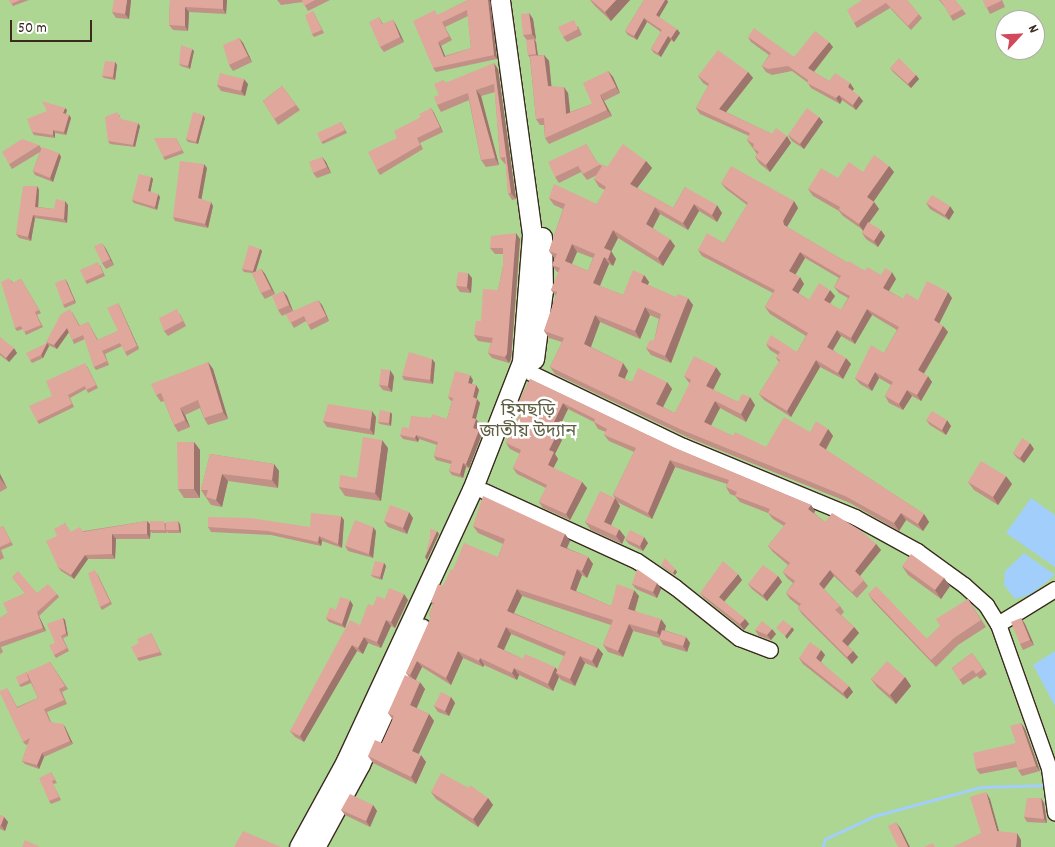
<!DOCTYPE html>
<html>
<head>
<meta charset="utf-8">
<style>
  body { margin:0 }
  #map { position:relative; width:1055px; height:847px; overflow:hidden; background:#f9edeb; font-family:Dekko,"Noto Sans Bengali",sans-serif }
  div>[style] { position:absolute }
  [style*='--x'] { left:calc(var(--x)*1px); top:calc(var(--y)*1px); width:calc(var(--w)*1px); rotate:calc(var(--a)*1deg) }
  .green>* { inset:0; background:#add693 }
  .water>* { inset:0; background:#a2cefc }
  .stream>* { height:3px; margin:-1.5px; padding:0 1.5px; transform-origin:1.5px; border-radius:1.5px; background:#a2cefc }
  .roads { filter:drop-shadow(1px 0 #3b2a1e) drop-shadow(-1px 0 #3b2a1e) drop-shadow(0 1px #3b2a1e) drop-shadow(0 -1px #3b2a1e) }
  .minor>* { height:15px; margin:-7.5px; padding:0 7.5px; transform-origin:7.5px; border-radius:7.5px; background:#fff }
  .major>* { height:19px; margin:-9.5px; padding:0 9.5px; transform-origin:9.5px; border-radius:9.5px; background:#fff }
  .wall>* { inset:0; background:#c19086 }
  .shaded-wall>* { inset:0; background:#9d756d }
  .building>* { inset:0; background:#e0a79c }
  span { translate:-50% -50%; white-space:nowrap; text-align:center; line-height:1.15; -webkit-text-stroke:5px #fff; paint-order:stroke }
  .park-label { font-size:18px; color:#5d5e41 }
  .north { position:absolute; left:995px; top:10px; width:50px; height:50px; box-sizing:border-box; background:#fff; border:1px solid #b1aaa5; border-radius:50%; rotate:65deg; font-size:14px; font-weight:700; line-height:20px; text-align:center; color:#3b2a1e }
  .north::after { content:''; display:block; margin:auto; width:18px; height:22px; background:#d1495b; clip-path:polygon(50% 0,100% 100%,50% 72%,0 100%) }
  .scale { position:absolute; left:10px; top:20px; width:82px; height:22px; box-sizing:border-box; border:2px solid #3b2a1e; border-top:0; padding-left:6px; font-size:15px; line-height:18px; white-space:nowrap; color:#3b2a1e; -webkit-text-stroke:4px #fff; paint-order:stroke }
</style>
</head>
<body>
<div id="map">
  <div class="green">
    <div style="clip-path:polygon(evenodd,0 0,1055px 0,1055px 847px,0 847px,0 0,1005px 20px,1035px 20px,1035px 50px,1005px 50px,1005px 20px)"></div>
  </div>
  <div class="water">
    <div style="clip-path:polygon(1031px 498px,1055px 515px,1055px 567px,1006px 533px)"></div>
    <div style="clip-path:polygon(1024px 553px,1055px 575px,1031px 594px,1015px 599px,1004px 585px,1005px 571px)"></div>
    <div style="clip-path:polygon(1055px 651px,1055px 706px,1033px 665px)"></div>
  </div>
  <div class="stream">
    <div style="--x:823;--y:847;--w:8;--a:-76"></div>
    <div style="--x:825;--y:839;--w:54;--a:-25.1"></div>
    <div style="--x:874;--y:816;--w:111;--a:-15.2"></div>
    <div style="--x:981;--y:787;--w:66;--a:-1.7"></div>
  </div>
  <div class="roads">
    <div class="minor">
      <div style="--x:531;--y:373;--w:169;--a:25.7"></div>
      <div style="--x:683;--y:446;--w:186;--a:22.4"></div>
      <div style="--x:855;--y:517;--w:71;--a:28.7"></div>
      <div style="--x:917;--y:551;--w:58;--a:35.9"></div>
      <div style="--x:964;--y:585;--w:30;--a:42"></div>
      <div style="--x:986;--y:605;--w:22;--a:58"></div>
      <div style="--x:998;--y:624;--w:153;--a:70.5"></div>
      <div style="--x:1049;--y:768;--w:45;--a:82.4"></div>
      <div style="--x:484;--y:491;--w:168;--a:24.6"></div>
      <div style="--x:637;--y:561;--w:46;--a:34.4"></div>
      <div style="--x:675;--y:587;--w:82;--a:38.6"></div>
      <div style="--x:739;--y:638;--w:33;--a:21"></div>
      <div style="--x:998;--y:624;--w:67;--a:-31.6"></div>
    </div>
    <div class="major">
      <div style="--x:534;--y:359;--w:70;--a:-82.6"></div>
      <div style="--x:543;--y:290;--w:53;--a:-91.1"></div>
      <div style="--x:299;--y:847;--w:98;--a:-61.3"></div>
      <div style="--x:346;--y:761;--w:299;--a:-65.1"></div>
      <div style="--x:472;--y:490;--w:137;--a:-68.7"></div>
      <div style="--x:522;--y:362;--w:128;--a:-85.5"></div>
      <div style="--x:532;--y:234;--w:236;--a:-97.8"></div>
      <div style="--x:315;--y:847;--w:94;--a:-61.5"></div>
      <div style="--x:360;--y:764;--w:149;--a:-65.5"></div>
    </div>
  </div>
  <div class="wall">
    <div style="clip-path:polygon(9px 0,29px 0,13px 6px)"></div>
    <div style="clip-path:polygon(131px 0,129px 19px,116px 18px,112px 12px)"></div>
    <div style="clip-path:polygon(170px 0,227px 0,226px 14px,189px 12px,188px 31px,173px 30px,169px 25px)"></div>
    <div style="clip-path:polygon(277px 0,330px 0,308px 11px,303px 2px,281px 5px)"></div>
    <div style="clip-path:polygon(evenodd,468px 0,490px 0,497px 59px,436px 72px,433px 68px,438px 15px,468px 0,468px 16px,471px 48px,445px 56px,441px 46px,452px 40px,445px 27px,468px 16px)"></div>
    <div style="clip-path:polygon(590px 0,630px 0,611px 21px,595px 6px)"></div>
    <div style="clip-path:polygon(644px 0,667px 0,668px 2px,659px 17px,680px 33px,674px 42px,671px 40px,661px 57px,654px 53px,651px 49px,661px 32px,647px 22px,637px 40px,628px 35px,625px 31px)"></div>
    <div style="clip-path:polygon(862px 0,907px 0,922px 18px,911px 30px,890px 8px,857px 28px,854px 23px)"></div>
    <div style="clip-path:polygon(939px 0,955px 0,966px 14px,953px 21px,945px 7px)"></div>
    <div style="clip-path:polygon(983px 0,1002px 0,1005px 7px,990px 14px)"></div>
    <div style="clip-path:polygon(313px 11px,324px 33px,314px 37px,312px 34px)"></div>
    <div style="clip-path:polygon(529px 13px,533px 19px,536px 39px,535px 40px,536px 42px,538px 55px,544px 55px,549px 61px,551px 86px,568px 93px,570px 112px,592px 104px,608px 71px,613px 77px,620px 93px,604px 101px,612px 116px,549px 144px,545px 138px,544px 125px,540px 125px,536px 119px,530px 58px,528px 55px,527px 40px,523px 35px)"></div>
    <div style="clip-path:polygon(379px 17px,383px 24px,393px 20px,396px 25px,404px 42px,384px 52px,380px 47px)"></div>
    <div style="clip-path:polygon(578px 26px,582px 35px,567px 42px,563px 37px)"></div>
    <div style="clip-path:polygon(748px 37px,794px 57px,833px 47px,814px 72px,829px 81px,850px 83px,854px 89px,852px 91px,863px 101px,856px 110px,842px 100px,840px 104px,811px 88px,807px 82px,792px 71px,772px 75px,766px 72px,762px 66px,769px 55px,751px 42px)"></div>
    <div style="clip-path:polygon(239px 38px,243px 43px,252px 62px,233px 71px,229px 65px)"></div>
    <div style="clip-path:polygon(194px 51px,190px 69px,181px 66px,179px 64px)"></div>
    <div style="clip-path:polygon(115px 62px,117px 65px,115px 80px,104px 78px,102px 76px)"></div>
    <div style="clip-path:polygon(890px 68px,916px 75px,919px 79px,911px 88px,893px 72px)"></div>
    <div style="clip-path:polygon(498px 69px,516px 199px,512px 200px,508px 193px,506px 164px,505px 164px,500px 158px,495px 92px,481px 96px,499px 165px,486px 167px,481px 160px,469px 100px,441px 112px,437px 105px,439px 95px,443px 80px,445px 83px)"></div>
    <div style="clip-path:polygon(748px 72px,753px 78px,726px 112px,772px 134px,787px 136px,791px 143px,770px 172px,760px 164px,755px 157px,757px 154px,747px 140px,749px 136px,700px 114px,696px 108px,708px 86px,703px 83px,698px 76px)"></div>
    <div style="clip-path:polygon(248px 84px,245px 96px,221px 91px,217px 85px)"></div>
    <div style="clip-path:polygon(282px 86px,300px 110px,278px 125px,263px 101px)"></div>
    <div style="clip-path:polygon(431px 108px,434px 113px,443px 132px,420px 143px,423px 149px,380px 175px,377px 170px,397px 138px)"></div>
    <div style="clip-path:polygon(67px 110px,66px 114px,69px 115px,71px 118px,66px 135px,55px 133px,55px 138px,34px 135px,32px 132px)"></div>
    <div style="clip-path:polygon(119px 114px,121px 120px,140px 126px,135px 147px,110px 144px,108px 141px)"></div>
    <div style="clip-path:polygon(819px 117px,823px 122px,804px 149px,792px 141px,788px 135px)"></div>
    <div style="clip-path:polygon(205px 118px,198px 144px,188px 142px,186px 139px)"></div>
    <div style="clip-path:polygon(341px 122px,347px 133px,323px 144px,321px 142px)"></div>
    <div style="clip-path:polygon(176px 138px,184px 153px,165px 160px,163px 157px)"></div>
    <div style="clip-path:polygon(evenodd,586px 144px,597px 162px,602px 166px,607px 167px,646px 161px,652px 168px,637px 188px,673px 208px,685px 187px,722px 213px,717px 222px,699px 211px,688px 230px,660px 214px,653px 228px,675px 246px,663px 266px,618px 238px,611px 251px,616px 259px,613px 266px,609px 264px,600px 286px,623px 295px,644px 275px,649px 282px,648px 285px,693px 305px,671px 363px,651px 355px,646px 348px,654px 341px,659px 319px,650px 315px,640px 339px,600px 322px,591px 347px,623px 363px,628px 371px,624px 379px,632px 382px,667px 382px,672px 389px,663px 407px,675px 413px,690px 384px,684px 376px,721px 374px,713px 390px,738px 402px,755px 405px,746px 422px,720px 408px,711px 426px,733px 436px,766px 447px,810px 432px,828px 429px,833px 436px,826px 450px,924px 514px,929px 522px,923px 531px,906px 520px,899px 531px,850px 503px,687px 437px,555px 374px,550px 367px,562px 342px,549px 338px,544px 331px,556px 296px,551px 290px,559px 272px,557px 272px,552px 265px,555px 259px,549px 251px,563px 209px,554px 205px,549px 198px,597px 204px,605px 190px,599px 187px,594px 179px,597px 175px,587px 180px,581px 172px,559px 183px,555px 177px,586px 144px,577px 252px,593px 258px,588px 271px,572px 264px,577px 252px)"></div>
    <div style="clip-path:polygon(39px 145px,41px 148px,61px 157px,53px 182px,35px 175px,33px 171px,40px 152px,12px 169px,9px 164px)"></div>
    <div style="clip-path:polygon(322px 157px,326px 162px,331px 173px,317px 178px,313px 173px)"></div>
    <div style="clip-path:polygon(889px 166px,894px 172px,873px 201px,879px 209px,869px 223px,885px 236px,878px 247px,866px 239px,862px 233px,863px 230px,843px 216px,839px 211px,813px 196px,808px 189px,838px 178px)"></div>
    <div style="clip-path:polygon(207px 168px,201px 199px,213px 206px,208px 228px,175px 221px,173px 217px)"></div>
    <div style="clip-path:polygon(151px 177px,153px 179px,150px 192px,160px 197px,157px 210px,134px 203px,132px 200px)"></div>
    <div style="clip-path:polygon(evenodd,721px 183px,794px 201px,798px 208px,787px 227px,848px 263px,865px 271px,896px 279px,889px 291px,903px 299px,918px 300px,952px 298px,939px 324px,943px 326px,948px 332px,924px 374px,932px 382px,921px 401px,912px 396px,903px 410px,889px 403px,885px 396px,891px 385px,879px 378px,872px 391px,860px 384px,855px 378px,884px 353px,897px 330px,872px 315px,855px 344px,841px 336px,833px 350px,851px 364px,843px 379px,820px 367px,791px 417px,764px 400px,759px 394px,779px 362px,776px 358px,778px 355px,770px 350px,766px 344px,797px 352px,806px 336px,770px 314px,765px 307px,773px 293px,702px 256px,698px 250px,724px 243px,747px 205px,726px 189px,721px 183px,805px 258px,839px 278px,834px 287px,839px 293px,848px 298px,841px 310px,830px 304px,835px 296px,809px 300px,798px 293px,804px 284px,795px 275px,805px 258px)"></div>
    <div style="clip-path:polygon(37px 186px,39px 190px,38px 207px,54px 209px,68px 205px,67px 223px,35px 218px,31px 241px,19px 238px,16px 234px)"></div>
    <div style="clip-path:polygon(926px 203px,954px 212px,949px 220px,930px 209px)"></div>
    <div style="clip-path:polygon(520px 239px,511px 359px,509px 363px,492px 358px,488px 353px,491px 343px,478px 341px,474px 335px,498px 290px,503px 266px,503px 254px,495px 254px,490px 248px)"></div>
    <div style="clip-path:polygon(106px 249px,114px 265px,106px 269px,102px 263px)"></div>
    <div style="clip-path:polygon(260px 249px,262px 251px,255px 272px,261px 269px,265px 274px,275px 294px,265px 299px,261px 293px,252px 273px,244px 272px,242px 269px)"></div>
    <div style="clip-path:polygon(100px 265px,105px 276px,87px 284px,85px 281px)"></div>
    <div style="clip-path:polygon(472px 278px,471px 293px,460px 292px,456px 286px)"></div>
    <div style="clip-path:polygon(21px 279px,41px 313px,37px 315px,43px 327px,26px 335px,23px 329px,17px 331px,15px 328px,11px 280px,13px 283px)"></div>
    <div style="clip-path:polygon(65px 279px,67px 282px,76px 303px,65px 308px,63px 305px)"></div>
    <div style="clip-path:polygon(283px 291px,287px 296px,293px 311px,322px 305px,329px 321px,311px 330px,306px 321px,294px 328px,286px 314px,282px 316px,278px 310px)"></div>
    <div style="clip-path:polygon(118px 303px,120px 307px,139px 349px,127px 356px,122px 346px,105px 354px,109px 365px,96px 370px,94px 367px,85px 339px,74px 344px,69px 332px,57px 349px,48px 345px,49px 346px,43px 358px,32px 363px,30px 360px,47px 343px,46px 342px,72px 312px,80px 326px,88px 322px,98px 340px,118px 331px)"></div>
    <div style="clip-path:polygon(180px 314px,186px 326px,168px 336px,164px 331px)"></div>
    <div style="clip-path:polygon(0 337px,17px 353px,9px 362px,0 355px)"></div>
    <div style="clip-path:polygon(432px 359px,435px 363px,433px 384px,404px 380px,402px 376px)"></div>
    <div style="clip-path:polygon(208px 362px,213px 369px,228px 419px,208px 425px,204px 418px,200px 408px,185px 415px,190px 427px,178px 432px,174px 425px,164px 401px,161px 402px,156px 395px)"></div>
    <div style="clip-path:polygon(87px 366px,98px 388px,88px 393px,86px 389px,70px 398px,74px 407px,39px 424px,37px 421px,52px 396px)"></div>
    <div style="clip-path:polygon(394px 376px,392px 392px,383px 390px,379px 385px)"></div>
    <div style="clip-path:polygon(530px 379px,675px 448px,811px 505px,815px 511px,814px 513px,825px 522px,876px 544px,881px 550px,860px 576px,868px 586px,857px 598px,834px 576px,824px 589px,840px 606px,844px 612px,841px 615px,854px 627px,859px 633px,848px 646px,853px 651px,858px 657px,852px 664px,802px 614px,798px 608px,799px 606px,790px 599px,786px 593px,793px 583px,787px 578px,783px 572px,788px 565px,773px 552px,768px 546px,784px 526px,773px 519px,768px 513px,740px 502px,735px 496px,730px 494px,726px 487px,727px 484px,675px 467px,652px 519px,617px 502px,620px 506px,611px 525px,625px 537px,622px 544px,591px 530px,585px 522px,615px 498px,613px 495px,634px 452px,609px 441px,604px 435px,606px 432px,598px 429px,594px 422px,568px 409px,556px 433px,562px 440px,555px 454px,558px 459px,553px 468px,582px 482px,587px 488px,570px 520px,543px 508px,539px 502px,546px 488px,517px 474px,513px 468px,520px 454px,510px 449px,506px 443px,523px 408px,519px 402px)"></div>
    <div style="clip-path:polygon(473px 380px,472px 384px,476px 385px,479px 390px,476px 398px,480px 403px,476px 419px,479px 423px,477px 429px,482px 434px,469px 468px,466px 467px,463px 478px,452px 475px,449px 471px,451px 464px,436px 460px,434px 456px,437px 445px,419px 439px,418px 442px,403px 439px,400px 435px,409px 428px,431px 418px,447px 419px,452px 401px,451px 401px,448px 397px)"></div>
    <div style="clip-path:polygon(392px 414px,391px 426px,380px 424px,378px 422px)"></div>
    <div style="clip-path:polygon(376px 417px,374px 435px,327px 427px,323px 421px)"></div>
    <div style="clip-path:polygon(926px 420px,951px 426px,946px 435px,930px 425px)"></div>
    <div style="clip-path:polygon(194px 442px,200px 450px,200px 498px,184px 498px,178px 489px)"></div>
    <div style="clip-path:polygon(388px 448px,381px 501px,345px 496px,339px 487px,357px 478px)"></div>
    <div style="clip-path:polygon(1034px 449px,1024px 463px,1017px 458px,1013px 453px)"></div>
    <div style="clip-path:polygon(210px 454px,274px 464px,279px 471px,278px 488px,228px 481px,222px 507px,211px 505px,201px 490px)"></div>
    <div style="clip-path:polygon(0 474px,7px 488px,0 492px)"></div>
    <div style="clip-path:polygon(968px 482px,1012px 484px,998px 505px,974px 490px)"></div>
    <div style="clip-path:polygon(413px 518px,407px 534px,388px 527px,384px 521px)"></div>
    <div style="clip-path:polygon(344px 520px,342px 548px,322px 541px,321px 546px,271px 535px,211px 532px,208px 527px,310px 527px)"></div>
    <div style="clip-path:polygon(147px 521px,150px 525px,166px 523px,180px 524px,181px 533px,168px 533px,167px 531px,167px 533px,152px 533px,150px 530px,150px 528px,150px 539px,116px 539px,115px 559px,88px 559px,74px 579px,61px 571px,58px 567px,57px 536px,65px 523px,70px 532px,84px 531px)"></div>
    <div style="clip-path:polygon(3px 526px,13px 545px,1px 550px,4px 558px,0 560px,0 528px)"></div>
    <div style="clip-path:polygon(evenodd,473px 526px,565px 534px,570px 541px,567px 548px,588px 557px,593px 564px,587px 578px,582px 575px,576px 591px,611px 606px,639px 596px,635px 611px,666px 626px,664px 630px,686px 637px,690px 643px,687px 652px,663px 645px,659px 638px,633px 631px,623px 657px,608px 652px,603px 645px,611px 625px,522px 596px,514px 613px,598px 648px,603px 654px,597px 668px,585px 663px,575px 686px,561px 680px,559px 677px,553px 691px,519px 675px,517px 680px,484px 665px,483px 667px,463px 658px,451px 685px,422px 667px,416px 680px,425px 689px,416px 708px,429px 714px,434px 721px,418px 754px,426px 762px,416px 784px,373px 763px,368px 756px,382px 743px,393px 720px,388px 713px,409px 677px,406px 673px,431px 618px,429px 615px,433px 605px,431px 602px,443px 586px,453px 570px,498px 557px,503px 544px,478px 533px,473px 526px,511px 634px,564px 656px,557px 671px,523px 659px,504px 650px,511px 634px)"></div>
    <div style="clip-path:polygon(376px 531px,373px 558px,348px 551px,345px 546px)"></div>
    <div style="clip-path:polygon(625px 539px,648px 543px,643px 551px,629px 544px)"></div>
    <div style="clip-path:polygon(384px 563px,386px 566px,382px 580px,373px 577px,371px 575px)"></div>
    <div style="clip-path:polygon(661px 565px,677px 572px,675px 575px,663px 567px)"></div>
    <div style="clip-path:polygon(902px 566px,944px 578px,950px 586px,941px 599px,908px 575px)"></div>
    <div style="clip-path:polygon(97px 573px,112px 604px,102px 610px,100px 607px)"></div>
    <div style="clip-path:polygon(778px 576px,782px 582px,767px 601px,752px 589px,748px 584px)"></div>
    <div style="clip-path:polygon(12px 577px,37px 593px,57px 594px,59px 597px,39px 616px,46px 631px,1px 647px,3px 652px,0 654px,0 618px,8px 613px,25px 593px)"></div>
    <div style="clip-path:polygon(742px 580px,724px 602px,745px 619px,749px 624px,744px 630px,704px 598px,700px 593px)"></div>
    <div style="clip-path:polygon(657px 583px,661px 589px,657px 598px,636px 589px,632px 584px)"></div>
    <div style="clip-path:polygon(868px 594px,927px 639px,968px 599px,986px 627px,958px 645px,936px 667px,873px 601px)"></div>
    <div style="clip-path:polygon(385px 599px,408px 600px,395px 628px,391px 626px,381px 648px,368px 643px,363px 654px,357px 651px,304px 742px,295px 737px,290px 731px,373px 606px)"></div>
    <div style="clip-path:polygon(353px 605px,345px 628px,329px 622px,326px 618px,336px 610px)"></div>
    <div style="clip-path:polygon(63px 618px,65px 620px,68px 636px,63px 638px,69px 651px,56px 658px,54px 655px,55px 643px)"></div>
    <div style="clip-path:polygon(1021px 618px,1025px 624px,1034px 645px,1023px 650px,1020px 644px)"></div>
    <div style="clip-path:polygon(755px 630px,776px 634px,771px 640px,759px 636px)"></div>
    <div style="clip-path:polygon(151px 633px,162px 655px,139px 661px,137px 658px,139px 643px)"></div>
    <div style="clip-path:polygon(821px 650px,825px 655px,821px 662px,853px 692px,847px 699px,803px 664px,799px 658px)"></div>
    <div style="clip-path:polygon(972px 653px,987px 674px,980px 679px,977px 676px,963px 685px,952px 668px)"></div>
    <div style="clip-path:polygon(50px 662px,68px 689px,62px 692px,67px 704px,47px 712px,51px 722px,65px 727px,73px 744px,44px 757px,39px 769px,25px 764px,22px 761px,28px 744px,26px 745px,23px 742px,7px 688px,17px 707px,38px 698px,31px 683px,21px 687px,19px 685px,26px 672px,28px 675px)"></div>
    <div style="clip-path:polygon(905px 677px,911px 686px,896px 704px,877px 687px,871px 679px)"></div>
    <div style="clip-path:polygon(451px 697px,455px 703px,449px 716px,438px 712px,434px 706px)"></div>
    <div style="clip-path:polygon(1021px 723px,1025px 729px,1040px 771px,1022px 776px,1018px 770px,1017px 767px,980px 774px,976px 769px,1016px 743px)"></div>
    <div style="clip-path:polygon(51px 772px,57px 783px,53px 784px,61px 800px,51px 804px,49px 801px)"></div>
    <div style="clip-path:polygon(469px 788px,488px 798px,493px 805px,478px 827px,436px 799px,431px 792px)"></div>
    <div style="clip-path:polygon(1041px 798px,1044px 803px,1047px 823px,1027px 822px,1024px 817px)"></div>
    <div style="clip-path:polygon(373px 805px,377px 811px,370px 827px,345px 815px,341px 810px)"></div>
    <div style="clip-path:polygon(0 815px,4px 817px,8px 822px,5px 831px,0 829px)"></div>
  </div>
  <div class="shaded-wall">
    <div style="clip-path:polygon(127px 0,131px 0,129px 19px,125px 14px)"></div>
    <div style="clip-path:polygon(223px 0,227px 0,226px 14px,223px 9px)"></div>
    <div style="clip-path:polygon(488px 0,490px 0,497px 59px,494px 55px)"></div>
    <div style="clip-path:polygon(616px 0,630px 0,611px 21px,605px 12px)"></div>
    <div style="clip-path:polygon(665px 0,667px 0,668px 2px,658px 19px,656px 15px)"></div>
    <div style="clip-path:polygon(185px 7px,189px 12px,188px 31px,185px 26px)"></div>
    <div style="clip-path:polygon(529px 13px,533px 19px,536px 39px,532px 34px)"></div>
    <div style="clip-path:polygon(644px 18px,647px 22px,637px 40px,634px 36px)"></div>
    <div style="clip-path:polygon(393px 20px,396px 25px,404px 42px,400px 37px)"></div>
    <div style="clip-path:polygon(677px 29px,680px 33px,674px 42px,671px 38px)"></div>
    <div style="clip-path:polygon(668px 36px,671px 40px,661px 57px,658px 53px)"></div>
    <div style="clip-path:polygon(239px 38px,243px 43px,252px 62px,248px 56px)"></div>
    <div style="clip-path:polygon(534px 39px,536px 42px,538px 57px,536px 54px)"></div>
    <div style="clip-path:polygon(438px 42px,441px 46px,447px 61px,444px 57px)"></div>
    <div style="clip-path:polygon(829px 42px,833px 47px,812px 74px,808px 68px)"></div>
    <div style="clip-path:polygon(192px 49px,194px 51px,190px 69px,188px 66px)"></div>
    <div style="clip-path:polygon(544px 55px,549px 61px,552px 92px,548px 86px)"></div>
    <div style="clip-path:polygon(115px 62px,117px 65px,115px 80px,113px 77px)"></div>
    <div style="clip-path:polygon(494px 63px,498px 69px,516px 199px,511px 193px)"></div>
    <div style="clip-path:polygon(608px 71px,613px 77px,620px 93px,616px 87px)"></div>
    <div style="clip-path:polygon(748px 72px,753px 78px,723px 116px,719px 109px)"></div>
    <div style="clip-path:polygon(916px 75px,919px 79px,911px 88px,908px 84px)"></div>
    <div style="clip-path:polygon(244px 79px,248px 84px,245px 96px,241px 91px)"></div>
    <div style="clip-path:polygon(850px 83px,854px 89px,851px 92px,848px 87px)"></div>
    <div style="clip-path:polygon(564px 87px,568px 93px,571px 120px,566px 114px)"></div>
    <div style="clip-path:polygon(476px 90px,481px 96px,499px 165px,495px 158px)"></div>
    <div style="clip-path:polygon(600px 95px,604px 101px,612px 116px,607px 110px)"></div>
    <div style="clip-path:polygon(839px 95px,842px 100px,840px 104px,836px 98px)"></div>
    <div style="clip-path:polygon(859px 96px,863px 101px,856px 110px,853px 105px)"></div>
    <div style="clip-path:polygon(65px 108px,67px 110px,65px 116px,63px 113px)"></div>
    <div style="clip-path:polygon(431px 108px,434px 113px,443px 132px,440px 127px)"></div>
    <div style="clip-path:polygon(69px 115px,71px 118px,66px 135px,64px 132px)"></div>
    <div style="clip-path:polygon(203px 115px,205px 118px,198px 144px,196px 142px)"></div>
    <div style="clip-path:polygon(819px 117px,823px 122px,804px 149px,800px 144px)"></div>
    <div style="clip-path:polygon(138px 123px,140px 126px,135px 147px,133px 145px)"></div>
    <div style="clip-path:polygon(53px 130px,55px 133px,55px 138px,53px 135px)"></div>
    <div style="clip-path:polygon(787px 136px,791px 143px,770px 172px,766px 165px)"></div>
    <div style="clip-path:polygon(59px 153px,61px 157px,53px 182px,50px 178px)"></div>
    <div style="clip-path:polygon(322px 157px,326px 162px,331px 173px,327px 167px)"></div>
    <div style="clip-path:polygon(646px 161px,652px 168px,635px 191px,630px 184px)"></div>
    <div style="clip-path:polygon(204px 164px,207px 168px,201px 202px,198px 198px)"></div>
    <div style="clip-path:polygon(889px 166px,894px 172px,872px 204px,867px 197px)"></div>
    <div style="clip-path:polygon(151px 177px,153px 179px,150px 194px,148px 191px)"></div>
    <div style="clip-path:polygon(37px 186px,39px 190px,38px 210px,35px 207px)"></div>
    <div style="clip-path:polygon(158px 194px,160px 197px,157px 210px,155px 207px)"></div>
    <div style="clip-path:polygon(65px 201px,68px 205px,67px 223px,64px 219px)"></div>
    <div style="clip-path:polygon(794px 201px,798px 208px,787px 227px,784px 225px,783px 221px)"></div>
    <div style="clip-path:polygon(211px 202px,213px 206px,208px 228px,205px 224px)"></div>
    <div style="clip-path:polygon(874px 202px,879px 209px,863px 231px,859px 224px)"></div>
    <div style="clip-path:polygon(694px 204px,699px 211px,688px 230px,683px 223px)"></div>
    <div style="clip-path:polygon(717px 205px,722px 213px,717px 222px,712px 215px)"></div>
    <div style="clip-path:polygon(950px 206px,954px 212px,949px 220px,945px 215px)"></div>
    <div style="clip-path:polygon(655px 207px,660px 214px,651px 231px,646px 224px)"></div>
    <div style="clip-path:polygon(33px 215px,35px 218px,31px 241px,28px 237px)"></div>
    <div style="clip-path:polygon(613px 230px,618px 238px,609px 256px,604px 248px)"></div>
    <div style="clip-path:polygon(881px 230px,885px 236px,878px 247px,874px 241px)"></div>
    <div style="clip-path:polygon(516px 233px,520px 239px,511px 359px,509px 363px,505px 357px)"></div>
    <div style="clip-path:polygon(670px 239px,675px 246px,663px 266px,658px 258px)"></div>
    <div style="clip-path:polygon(102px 243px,106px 249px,114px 265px,110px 259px)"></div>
    <div style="clip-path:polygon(572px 244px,577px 252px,570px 268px,565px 261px)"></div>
    <div style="clip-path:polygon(260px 249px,262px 251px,255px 274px,253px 271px)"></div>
    <div style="clip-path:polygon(611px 251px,616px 259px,613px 266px,608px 259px)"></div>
    <div style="clip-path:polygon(800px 252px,805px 258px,794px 277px,789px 271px)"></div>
    <div style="clip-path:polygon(604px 257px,609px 264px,598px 290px,593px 283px)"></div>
    <div style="clip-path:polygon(261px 269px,265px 274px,275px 294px,271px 289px)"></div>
    <div style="clip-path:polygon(892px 272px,896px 279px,887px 294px,883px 288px)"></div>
    <div style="clip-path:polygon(468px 273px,472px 278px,471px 293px,467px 287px)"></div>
    <div style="clip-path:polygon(644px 275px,649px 282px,646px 289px,641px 282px)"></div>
    <div style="clip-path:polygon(800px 277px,804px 284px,797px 296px,792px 290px)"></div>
    <div style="clip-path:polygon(65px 279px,67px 282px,76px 303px,74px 300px)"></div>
    <div style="clip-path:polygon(830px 290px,835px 296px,828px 306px,824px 300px)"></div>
    <div style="clip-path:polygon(283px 291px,287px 296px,293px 311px,289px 305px)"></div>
    <div style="clip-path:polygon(948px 292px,952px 298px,938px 326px,934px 320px)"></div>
    <div style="clip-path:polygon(688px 298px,693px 305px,671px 363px,665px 356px)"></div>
    <div style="clip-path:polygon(318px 300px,322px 305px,329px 321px,326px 316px)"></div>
    <div style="clip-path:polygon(118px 303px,120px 307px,139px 349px,137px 346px)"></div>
    <div style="clip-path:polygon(645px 307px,650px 315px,640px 339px,635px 331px)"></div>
    <div style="clip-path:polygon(867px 309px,872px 315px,855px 344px,851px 338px)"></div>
    <div style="clip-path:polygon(595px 315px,600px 322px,589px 352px,584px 344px)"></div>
    <div style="clip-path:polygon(943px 326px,948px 332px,922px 376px,918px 370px)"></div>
    <div style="clip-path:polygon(67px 328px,69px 332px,57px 349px,54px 345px)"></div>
    <div style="clip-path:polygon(837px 330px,841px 336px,831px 353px,827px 347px)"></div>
    <div style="clip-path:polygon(47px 343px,49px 346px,43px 358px,41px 355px)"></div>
    <div style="clip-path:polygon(14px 348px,17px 353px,9px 362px,6px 358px)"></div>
    <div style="clip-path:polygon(846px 358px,851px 364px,843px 379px,838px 373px)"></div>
    <div style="clip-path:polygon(432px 359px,435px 363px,433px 384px,430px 380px)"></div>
    <div style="clip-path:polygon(816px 360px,820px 367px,791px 417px,787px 411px)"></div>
    <div style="clip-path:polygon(208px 362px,213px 369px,228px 419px,223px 412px)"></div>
    <div style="clip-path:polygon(623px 363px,628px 371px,623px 383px,618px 376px)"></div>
    <div style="clip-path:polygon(716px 367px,721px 374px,711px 394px,706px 386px)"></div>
    <div style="clip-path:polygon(390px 370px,394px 376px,392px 392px,388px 386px)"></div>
    <div style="clip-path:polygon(875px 372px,879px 378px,872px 391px,868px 385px)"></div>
    <div style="clip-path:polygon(470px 375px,473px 380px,471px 387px,468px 383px)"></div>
    <div style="clip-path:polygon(928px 376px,932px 382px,921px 401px,917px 395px)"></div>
    <div style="clip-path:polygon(667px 382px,672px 389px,661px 411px,656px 404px)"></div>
    <div style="clip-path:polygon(476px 385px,479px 390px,476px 401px,473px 397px)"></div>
    <div style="clip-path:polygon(907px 390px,912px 396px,903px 410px,899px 404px)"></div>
    <div style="clip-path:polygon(750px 397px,755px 405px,746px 422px,741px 414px)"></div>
    <div style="clip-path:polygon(477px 399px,480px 403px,475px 422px,472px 418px)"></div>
    <div style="clip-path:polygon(715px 401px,720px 408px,709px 429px,704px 422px)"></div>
    <div style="clip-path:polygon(563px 403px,568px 409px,555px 436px,550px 430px)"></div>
    <div style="clip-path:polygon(180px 408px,185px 415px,190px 427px,185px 420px)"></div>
    <div style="clip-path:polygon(372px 411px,376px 417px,374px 435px,370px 429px)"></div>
    <div style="clip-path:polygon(390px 412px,392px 414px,391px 426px,389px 423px)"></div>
    <div style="clip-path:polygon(476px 419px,479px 423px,476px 432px,473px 428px)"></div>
    <div style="clip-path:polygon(947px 420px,951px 426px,946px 435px,942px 430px)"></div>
    <div style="clip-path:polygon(828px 429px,833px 436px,824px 452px,819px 445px)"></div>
    <div style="clip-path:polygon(479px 430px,482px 434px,469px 468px,466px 464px)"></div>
    <div style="clip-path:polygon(557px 434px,562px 440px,555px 454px,558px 459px,552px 471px,548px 465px,549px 450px)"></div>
    <div style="clip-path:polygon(416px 435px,419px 439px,418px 442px,415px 438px)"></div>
    <div style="clip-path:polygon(382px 440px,388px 448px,381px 501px,375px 493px)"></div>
    <div style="clip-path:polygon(194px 442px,200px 450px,200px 498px,194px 489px)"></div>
    <div style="clip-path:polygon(1030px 443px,1034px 449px,1024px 463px,1020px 458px)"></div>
    <div style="clip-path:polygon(670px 460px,675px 467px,652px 519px,648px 513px)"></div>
    <div style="clip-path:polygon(463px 463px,466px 467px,463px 478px,460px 474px)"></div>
    <div style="clip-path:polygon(274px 464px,279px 471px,278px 488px,272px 480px)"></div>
    <div style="clip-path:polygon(0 474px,7px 488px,0 478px)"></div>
    <div style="clip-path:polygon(222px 474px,228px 481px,222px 507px,216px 500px)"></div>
    <div style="clip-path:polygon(1006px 476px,1012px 484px,998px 505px,993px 497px)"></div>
    <div style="clip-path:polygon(582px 482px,587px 488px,570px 520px,566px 514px)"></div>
    <div style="clip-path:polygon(615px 498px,620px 506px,609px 529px,604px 522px)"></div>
    <div style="clip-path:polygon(811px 505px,815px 511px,813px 515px,808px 509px)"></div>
    <div style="clip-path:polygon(409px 512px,413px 518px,407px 534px,403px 528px)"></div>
    <div style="clip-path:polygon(901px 513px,906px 520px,899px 531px,894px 523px)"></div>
    <div style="clip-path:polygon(924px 514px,929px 522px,923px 531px,918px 524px)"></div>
    <div style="clip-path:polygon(341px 516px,344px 520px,342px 548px,338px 544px)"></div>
    <div style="clip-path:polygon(147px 521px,151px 525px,150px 539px,147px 534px)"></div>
    <div style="clip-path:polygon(178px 521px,180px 524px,181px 533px,179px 530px)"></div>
    <div style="clip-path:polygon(373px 527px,376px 531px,373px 558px,369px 554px)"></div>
    <div style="clip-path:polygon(619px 529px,625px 537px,622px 544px,616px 536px)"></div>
    <div style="clip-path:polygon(437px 531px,439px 534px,427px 560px,425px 557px)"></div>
    <div style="clip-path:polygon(112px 534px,116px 539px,115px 559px,112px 554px)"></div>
    <div style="clip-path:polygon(565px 534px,570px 541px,565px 552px,560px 546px)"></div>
    <div style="clip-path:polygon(319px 536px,322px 541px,321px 546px,318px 542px)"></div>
    <div style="clip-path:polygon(644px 537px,648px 543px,643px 551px,640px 546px)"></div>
    <div style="clip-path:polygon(876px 544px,881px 550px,859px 577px,855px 571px)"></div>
    <div style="clip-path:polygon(85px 555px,88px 559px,74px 579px,71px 575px)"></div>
    <div style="clip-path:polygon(588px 557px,593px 564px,587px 578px,582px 571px)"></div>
    <div style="clip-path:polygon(384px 563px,386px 566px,382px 580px,380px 577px)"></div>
    <div style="clip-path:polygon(577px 569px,582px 575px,574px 596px,570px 589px)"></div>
    <div style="clip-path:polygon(675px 569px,677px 572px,675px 575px,673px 573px)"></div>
    <div style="clip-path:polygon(830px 570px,834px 576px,823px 590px,819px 584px)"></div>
    <div style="clip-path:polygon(738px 574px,742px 580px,723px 603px,719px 597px)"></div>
    <div style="clip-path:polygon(778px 576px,782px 582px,767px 601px,763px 595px)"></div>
    <div style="clip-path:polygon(944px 578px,950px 586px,941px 599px,935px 590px)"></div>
    <div style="clip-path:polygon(657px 583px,661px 589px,657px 598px,653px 592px)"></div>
    <div style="clip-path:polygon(517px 589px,522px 596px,512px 617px,507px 611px)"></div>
    <div style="clip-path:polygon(634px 590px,639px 596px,633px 616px,628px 609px)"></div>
    <div style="clip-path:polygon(404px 594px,408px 600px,395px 628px,391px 622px)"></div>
    <div style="clip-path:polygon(350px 600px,353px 605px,345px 628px,342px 624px)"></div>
    <div style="clip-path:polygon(37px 612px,39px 616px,46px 631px,43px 628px)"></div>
    <div style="clip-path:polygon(63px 618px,65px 620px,68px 636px,66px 633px)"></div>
    <div style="clip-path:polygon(1021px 618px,1025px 624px,1034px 645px,1030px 640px)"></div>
    <div style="clip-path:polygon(661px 619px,666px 626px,662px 639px,657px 632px)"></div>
    <div style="clip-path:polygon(745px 619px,749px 624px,744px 630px,740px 624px)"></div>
    <div style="clip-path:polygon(386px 620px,391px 626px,381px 648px,377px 642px)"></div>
    <div style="clip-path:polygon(629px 624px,633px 631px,623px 657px,618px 651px)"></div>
    <div style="clip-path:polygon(506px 627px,511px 634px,502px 654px,497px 647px)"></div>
    <div style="clip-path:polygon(792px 627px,794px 630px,787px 639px,785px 636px)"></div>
    <div style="clip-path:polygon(854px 627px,859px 633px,847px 647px,842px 641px)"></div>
    <div style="clip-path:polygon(772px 629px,776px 634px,771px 640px,767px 635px)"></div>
    <div style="clip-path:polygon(364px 637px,368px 643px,363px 654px,358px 648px)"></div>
    <div style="clip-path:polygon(686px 637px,690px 643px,687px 652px,683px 646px)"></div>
    <div style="clip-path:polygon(352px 645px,357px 651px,304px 742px,300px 736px)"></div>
    <div style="clip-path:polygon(598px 648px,603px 654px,597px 668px,592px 661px)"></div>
    <div style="clip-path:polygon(821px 650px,825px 655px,820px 663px,816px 658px)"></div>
    <div style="clip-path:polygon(458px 651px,463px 658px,451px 685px,446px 678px)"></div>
    <div style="clip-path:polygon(853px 651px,858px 657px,852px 664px,847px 657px)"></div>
    <div style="clip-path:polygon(580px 656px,585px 663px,575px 686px,570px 679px)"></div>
    <div style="clip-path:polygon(480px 658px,484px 665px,483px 667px,479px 661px)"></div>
    <div style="clip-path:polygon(417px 661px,422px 667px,415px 681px,410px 675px)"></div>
    <div style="clip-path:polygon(555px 667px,560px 674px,556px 673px,559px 677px,553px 691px,548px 684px)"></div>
    <div style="clip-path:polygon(514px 668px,519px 675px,517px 680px,512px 673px)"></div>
    <div style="clip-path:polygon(905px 677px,911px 686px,896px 704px,890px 695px)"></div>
    <div style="clip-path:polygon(420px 682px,425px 689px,415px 712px,410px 705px)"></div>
    <div style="clip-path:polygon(849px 686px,853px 692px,847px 699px,843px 693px)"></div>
    <div style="clip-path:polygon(451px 697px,455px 703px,449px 716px,445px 711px)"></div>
    <div style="clip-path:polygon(429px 714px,434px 721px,417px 758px,412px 751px)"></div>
    <div style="clip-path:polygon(1021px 723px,1025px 729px,1040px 771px,1036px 766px)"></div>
    <div style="clip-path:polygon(63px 724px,65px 727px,73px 744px,70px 741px)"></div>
    <div style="clip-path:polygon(42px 753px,44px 757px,39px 769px,37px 765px)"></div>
    <div style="clip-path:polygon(421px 755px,426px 762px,416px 784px,411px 777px)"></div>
    <div style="clip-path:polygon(986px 792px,990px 799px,1001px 838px,997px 831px)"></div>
    <div style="clip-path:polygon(488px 798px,493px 805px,478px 827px,473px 819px)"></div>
    <div style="clip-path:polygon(1041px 798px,1044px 803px,1047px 823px,1044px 819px)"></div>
    <div style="clip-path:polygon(373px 805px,377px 811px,370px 827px,366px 821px)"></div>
    <div style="clip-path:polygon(4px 817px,8px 822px,5px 831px,1px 825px)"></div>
    <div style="clip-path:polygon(896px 822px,901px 829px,910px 847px,908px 847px)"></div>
    <div style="clip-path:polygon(1017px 833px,1021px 840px,1021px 847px,1016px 847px)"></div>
  </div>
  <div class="building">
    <div style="clip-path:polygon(9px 0,20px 0,11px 4px)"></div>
    <div style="clip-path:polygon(114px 0,127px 0,125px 14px,112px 12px)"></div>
    <div style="clip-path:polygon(170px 0,223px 0,223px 9px,185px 7px,185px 26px,169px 25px)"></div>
    <div style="clip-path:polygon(302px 0,315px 0,304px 6px)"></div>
    <div style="clip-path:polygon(evenodd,468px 0,488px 0,494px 55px,433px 68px,413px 21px,435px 10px,437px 15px,468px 0,467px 10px,471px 48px,444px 57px,438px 42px,449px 36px,442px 22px,467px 10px)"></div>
    <div style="clip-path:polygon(591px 0,616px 0,605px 12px)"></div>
    <div style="clip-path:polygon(644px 0,665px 0,656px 15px,677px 29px,671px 38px,668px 36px,658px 53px,651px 49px,662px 30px,644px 18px,634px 36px,625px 31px)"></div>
    <div style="clip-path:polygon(862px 0,907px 0,919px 14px,908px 26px,886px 3px,854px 23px,847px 10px)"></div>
    <div style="clip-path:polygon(940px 0,955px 0,963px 9px,950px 16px,944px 5px)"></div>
    <div style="clip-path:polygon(983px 0,1001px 0,1001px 1px,986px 8px)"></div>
    <div style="clip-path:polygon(313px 11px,322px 30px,312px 34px,305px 15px)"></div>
    <div style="clip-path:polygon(529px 13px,532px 34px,523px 35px,521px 14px)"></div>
    <div style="clip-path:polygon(379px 17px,382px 24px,393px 20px,400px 37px,380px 47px,369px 22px)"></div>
    <div style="clip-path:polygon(574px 20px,578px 29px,563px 37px,558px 27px)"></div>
    <div style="clip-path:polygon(754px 28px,794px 57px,815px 31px,829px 42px,808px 68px,829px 81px,835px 73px,850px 83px,848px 87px,859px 96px,853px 105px,839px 95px,836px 98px,807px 83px,808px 80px,788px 66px,768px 69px,762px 66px,771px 53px,748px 37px)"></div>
    <div style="clip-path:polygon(239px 38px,248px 56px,229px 65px,223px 45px)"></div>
    <div style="clip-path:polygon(534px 39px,536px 54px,528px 55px,526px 40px)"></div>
    <div style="clip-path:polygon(181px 45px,192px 49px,188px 66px,179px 64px)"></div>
    <div style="clip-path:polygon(718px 50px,748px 72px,719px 109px,772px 134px,776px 128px,787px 136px,766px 165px,755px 157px,759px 152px,753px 148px,754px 144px,747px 140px,750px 133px,696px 108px,709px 84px,698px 76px)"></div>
    <div style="clip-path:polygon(544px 55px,548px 86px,564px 87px,566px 114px,592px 104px,583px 83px,608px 71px,616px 87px,600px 95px,607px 110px,545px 138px,544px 118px,536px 119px,530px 56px)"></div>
    <div style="clip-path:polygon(899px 58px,916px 75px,908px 84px,890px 68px)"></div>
    <div style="clip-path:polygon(105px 61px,115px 62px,113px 77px,102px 76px)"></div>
    <div style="clip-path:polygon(494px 63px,511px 193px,508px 193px,505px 157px,500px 158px,494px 84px,476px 90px,495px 158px,481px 160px,468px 93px,437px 105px,434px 97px,439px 95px,434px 84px,443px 80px,445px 83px)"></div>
    <div style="clip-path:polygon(220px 73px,244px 79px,241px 91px,217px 85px)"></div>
    <div style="clip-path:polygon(282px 86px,296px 105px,274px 119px,263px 101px)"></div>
    <div style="clip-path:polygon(42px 101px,65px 108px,63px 113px,69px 115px,64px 132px,53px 130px,53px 135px,32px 132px,27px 119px,47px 111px)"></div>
    <div style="clip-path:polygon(431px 108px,440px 127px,417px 138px,420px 145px,377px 170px,368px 152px,397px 138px,394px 131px,421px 117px,419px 114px)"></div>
    <div style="clip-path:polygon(807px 108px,819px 117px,800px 144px,788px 135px)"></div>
    <div style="clip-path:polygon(117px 112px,121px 119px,138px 123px,133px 145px,108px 141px,105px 117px)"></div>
    <div style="clip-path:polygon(193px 112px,203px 115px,196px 142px,186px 139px)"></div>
    <div style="clip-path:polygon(341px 122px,345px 130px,321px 142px,317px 133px)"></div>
    <div style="clip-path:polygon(154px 138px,176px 138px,182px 150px,163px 157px)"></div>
    <div style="clip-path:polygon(22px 139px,39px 145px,9px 164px,2px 152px)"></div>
    <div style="clip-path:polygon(586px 144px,596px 161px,601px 164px,583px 174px,578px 166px,555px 177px,548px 162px)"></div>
    <div style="clip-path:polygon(evenodd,623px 144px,646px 161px,630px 184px,673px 208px,685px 187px,717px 205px,712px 215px,694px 204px,683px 223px,655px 207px,646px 224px,670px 239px,658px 258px,613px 230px,604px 248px,611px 251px,608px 259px,604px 257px,593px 283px,623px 295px,633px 270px,644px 275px,641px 282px,676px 297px,678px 294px,688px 298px,665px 356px,646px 348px,650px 340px,654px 341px,661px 314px,645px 307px,635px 331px,595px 315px,584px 344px,623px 363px,618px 376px,632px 382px,638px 368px,667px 382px,656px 404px,675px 413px,691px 380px,684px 376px,694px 356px,716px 367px,706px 386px,738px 402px,742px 394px,750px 397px,741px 414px,715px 401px,704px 422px,733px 436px,735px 432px,766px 447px,784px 417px,810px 432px,816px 421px,828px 429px,819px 445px,924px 514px,918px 524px,901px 513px,894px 523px,845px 496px,682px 430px,550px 367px,564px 338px,544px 331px,557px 292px,551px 290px,560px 268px,552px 265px,557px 254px,549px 251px,565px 204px,549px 198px,554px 184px,597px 204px,606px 187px,594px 179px,603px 164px,607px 167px,623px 144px,572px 244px,595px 254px,588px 271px,565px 261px,572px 244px)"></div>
    <div style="clip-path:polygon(42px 147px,59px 153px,50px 178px,33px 171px)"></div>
    <div style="clip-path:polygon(874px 155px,889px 166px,867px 197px,874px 202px,859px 224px,839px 210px,840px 207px,808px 189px,821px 168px,838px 178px,849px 162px,863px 172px)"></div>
    <div style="clip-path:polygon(322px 157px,327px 167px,313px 173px,309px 162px)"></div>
    <div style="clip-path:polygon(180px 161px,204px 164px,198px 198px,211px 202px,205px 224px,173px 217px)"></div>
    <div style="clip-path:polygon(evenodd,731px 166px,794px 201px,783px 221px,784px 225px,848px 263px,849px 261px,865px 271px,867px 267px,881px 275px,885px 268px,892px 272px,883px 288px,903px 299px,906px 293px,918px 300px,927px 281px,948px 292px,934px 320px,943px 326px,918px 370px,928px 376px,917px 395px,907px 390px,899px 404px,885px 396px,893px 382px,875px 372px,868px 385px,855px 378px,871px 345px,884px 353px,899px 327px,867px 309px,851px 338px,837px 330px,827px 347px,846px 358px,838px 373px,816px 360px,787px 411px,759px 394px,780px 360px,776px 358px,780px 352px,766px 344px,771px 335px,797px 352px,808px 333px,765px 307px,775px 290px,698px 250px,707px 233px,724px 243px,748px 203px,721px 183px,731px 166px,800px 252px,841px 276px,834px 287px,850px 296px,841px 310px,824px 300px,830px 290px,819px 283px,809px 300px,792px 290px,800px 277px,789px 271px,800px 252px)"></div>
    <div style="clip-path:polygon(139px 174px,151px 177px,148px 191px,158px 194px,155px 207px,132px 200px)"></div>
    <div style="clip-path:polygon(23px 186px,37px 186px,35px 207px,54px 209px,56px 199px,65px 201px,64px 219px,33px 215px,28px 237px,16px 234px)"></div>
    <div style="clip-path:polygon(932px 195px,950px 206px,945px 215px,926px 203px)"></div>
    <div style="clip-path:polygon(868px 222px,881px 230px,874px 241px,862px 233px)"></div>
    <div style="clip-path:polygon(516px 233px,507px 354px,505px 357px,488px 353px,493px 338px,474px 335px,476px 321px,481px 321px,483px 289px,498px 290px,503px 266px,503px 248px,490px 248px,491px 236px)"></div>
    <div style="clip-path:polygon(102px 243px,110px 259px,102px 263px,94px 246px)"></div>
    <div style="clip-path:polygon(249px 245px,260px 249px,253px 271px,242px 269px)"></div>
    <div style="clip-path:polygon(98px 262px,103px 273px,85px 281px,80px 270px)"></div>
    <div style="clip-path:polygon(261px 269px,271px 289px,261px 293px,252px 273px)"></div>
    <div style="clip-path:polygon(458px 272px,468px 273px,467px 287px,456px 286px)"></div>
    <div style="clip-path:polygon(9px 278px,12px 283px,21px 279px,39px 310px,35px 312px,41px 325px,24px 332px,21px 326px,15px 328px,1px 282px)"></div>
    <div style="clip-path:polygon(65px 279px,74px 300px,63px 305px,55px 283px)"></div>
    <div style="clip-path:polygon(283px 291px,289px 305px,278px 310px,272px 296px)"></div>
    <div style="clip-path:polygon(318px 300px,326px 316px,308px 325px,304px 316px,290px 323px,286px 314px)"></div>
    <div style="clip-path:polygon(118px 303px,137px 346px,125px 352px,120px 343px,102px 351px,107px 361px,94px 367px,83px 335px,72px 340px,67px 328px,54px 345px,46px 342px,61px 314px,70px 309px,79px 326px,88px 322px,97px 340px,118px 331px,107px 308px)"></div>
    <div style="clip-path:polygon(177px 309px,183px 321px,164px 331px,159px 318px)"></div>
    <div style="clip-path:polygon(0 337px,14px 348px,6px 358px,0 353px)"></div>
    <div style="clip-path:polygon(47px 343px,41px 355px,30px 360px,26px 353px)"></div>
    <div style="clip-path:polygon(409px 352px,432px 359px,430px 380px,402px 376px)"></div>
    <div style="clip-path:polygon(208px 362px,223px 412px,204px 418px,198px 400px,180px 408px,185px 420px,174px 425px,161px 393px,156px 395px,151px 384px)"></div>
    <div style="clip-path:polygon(85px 363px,96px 385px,86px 390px,85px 386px,68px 395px,72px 404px,37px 421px,29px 406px,52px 396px,46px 381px)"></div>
    <div style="clip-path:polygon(381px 369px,390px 370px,388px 386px,379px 385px)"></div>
    <div style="clip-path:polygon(455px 371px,470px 375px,468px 383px,476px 385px,473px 397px,477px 399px,472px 418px,476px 419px,473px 428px,479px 430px,466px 464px,463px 463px,460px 474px,449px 471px,452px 461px,434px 456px,438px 442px,416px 435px,415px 438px,400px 435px,402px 427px,409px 428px,411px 416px,431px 418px,432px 414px,447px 419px,453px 398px,448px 397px)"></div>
    <div style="clip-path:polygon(530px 379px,675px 448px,811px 505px,808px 509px,825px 522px,832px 513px,860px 530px,876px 544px,855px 571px,864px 580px,852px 592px,830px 570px,819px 584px,840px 606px,835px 610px,854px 627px,842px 641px,853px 651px,847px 657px,798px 608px,801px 604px,786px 593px,795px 581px,783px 572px,790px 563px,768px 546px,786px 523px,768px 513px,770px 509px,735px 496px,737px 492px,726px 487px,729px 480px,670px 460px,648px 513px,636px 507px,613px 495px,636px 448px,604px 435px,607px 429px,594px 422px,595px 419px,563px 403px,550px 430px,557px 434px,549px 450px,554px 452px,548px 465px,582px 482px,566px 514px,539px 502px,547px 485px,513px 468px,521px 450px,506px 443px,525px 404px,519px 402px)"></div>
    <div style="clip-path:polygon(328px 404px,372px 411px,370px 429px,323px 421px)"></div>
    <div style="clip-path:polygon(380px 410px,390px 412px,389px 423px,378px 422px)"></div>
    <div style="clip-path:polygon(932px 411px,947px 420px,942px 430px,926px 420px)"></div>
    <div style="clip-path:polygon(363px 437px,382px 440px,375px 493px,339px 487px,340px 475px,357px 478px)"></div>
    <div style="clip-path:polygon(1022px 438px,1030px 443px,1020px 458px,1013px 453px)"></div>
    <div style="clip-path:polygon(177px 442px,194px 442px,194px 489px,178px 489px)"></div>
    <div style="clip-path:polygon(210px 454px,274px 464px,272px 480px,222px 474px,216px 500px,206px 497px,208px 490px,201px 490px)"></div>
    <div style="clip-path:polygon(981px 461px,1006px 476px,993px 497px,968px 482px)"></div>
    <div style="clip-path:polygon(600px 491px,615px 498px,604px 522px,619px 529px,616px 536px,585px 522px)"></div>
    <div style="clip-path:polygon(483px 496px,565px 534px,560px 546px,588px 557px,582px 571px,577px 569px,570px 589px,611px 606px,617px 584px,634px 590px,628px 609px,661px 619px,657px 632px,629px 624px,618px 651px,603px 645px,613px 620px,517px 589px,507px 611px,598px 648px,592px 661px,580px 656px,570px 679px,556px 673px,566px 652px,506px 627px,497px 647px,523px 659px,525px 654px,555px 667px,548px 684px,514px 668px,512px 673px,480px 658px,479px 661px,458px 651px,446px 678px,417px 661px,410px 675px,406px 673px,431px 617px,429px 615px,434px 603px,431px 602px,438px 584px,443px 586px,451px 569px,453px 570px,464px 543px,498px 557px,505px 539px,473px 526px)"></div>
    <div style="clip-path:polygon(390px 505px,409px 512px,403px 528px,384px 521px)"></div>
    <div style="clip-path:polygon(311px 513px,341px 516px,338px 544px,319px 536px,318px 542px,268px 531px,208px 527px,208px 517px,250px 518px,310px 527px)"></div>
    <div style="clip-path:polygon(355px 520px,373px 527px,369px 554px,345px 546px)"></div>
    <div style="clip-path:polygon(147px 521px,147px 534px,112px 534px,112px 554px,85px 555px,71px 575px,58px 567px,46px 541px,57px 536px,54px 529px,65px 523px,70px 532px,80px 527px,83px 532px)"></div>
    <div style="clip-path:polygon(150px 521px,164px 521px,165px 530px,150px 530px)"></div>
    <div style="clip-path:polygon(178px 521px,179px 530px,166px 530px,166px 522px)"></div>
    <div style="clip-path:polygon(3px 526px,11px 542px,0 547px,0 528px)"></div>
    <div style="clip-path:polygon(430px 529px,437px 531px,425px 557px,430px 537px)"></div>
    <div style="clip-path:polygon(630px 530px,644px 537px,640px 546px,625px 539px)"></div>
    <div style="clip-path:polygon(911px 554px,944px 578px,935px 590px,902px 566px)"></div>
    <div style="clip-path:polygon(665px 558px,675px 569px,673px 573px,661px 565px)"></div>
    <div style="clip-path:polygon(375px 561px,384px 563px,380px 577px,371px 575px)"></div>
    <div style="clip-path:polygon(723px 561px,738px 574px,719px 597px,745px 619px,740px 624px,700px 593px)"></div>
    <div style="clip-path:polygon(763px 565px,778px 576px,763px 595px,748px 584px)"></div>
    <div style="clip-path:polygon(637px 569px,657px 583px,653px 592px,632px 584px)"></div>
    <div style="clip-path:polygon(95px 570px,110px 602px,100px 607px,88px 573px)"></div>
    <div style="clip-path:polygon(18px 571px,37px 593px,48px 584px,57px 594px,37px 612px,43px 628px,0 642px,0 618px,8px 613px,3px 603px,25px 593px,12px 577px)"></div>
    <div style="clip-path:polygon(876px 586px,927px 639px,940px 626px,936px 619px,968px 599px,981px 620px,954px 638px,931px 660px,868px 594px)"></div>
    <div style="clip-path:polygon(389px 588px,404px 594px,391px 622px,386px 620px,377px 642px,364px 637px,358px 648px,352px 645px,300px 736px,290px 731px,350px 620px,360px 625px,368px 604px,373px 606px,377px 596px,385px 599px)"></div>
    <div style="clip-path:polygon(340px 597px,350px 600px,342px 624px,326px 618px,330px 607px,336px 610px)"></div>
    <div style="clip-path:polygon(63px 618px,66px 633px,61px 636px,67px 648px,54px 655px,49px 645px,55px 643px,47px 624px)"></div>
    <div style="clip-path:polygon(1021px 618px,1030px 640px,1020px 644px,1011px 622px)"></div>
    <div style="clip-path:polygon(783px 620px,792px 627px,785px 636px,776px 628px)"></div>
    <div style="clip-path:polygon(762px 621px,772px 629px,767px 635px,755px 630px)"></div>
    <div style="clip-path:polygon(662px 630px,686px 637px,683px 646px,659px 639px)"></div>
    <div style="clip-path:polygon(151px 633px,160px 652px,137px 658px,131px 647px,139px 643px,137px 639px)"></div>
    <div style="clip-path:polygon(810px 642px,821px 650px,816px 658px,849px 686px,843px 693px,799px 658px)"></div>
    <div style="clip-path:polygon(972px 653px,983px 669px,976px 674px,973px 670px,959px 680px,952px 668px)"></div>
    <div style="clip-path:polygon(887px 661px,905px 677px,890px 695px,871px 679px)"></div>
    <div style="clip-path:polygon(50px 662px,65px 686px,59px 689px,64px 700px,44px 709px,50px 722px,63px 724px,70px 741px,42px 753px,37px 765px,22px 761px,30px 738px,23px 742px,0 693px,0 691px,7px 688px,17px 708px,38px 698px,27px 672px)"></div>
    <div style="clip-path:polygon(26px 672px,29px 680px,19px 685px,16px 677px)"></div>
    <div style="clip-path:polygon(405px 675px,420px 682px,410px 705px,429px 714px,412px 751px,421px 755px,411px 777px,368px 756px,375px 740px,382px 743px,394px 716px,388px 713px)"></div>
    <div style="clip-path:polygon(441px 692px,451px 697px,445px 711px,434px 706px)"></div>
    <div style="clip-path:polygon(1021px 723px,1036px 766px,1018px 770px,1016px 761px,976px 769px,973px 753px,1016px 743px,1010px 726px)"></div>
    <div style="clip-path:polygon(51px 772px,55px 780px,52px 781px,59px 797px,49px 801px,39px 778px)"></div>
    <div style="clip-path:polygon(441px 773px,469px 788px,470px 785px,488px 798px,473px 819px,431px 792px)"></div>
    <div style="clip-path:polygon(986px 792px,997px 831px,1017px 833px,1016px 847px,953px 847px,981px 833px,970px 797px)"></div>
    <div style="clip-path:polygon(350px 794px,373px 805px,366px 821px,341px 810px)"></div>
    <div style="clip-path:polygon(1027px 798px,1041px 798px,1044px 819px,1024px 817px)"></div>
    <div style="clip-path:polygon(0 815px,4px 817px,1px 825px,0 825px)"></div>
    <div style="clip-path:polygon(896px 822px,908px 847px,898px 847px,888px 826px)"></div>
    <div style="clip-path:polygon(243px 831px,281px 847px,234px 847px)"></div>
    <div style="clip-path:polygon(25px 840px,40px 847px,22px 847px)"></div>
    <div style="clip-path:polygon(933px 843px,935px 847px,924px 847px)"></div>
  </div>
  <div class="park-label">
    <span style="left:528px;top:423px">হিমছড়ি<br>জাতীয় উদ্যান</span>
  </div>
  <div class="north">N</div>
  <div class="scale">50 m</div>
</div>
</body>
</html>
